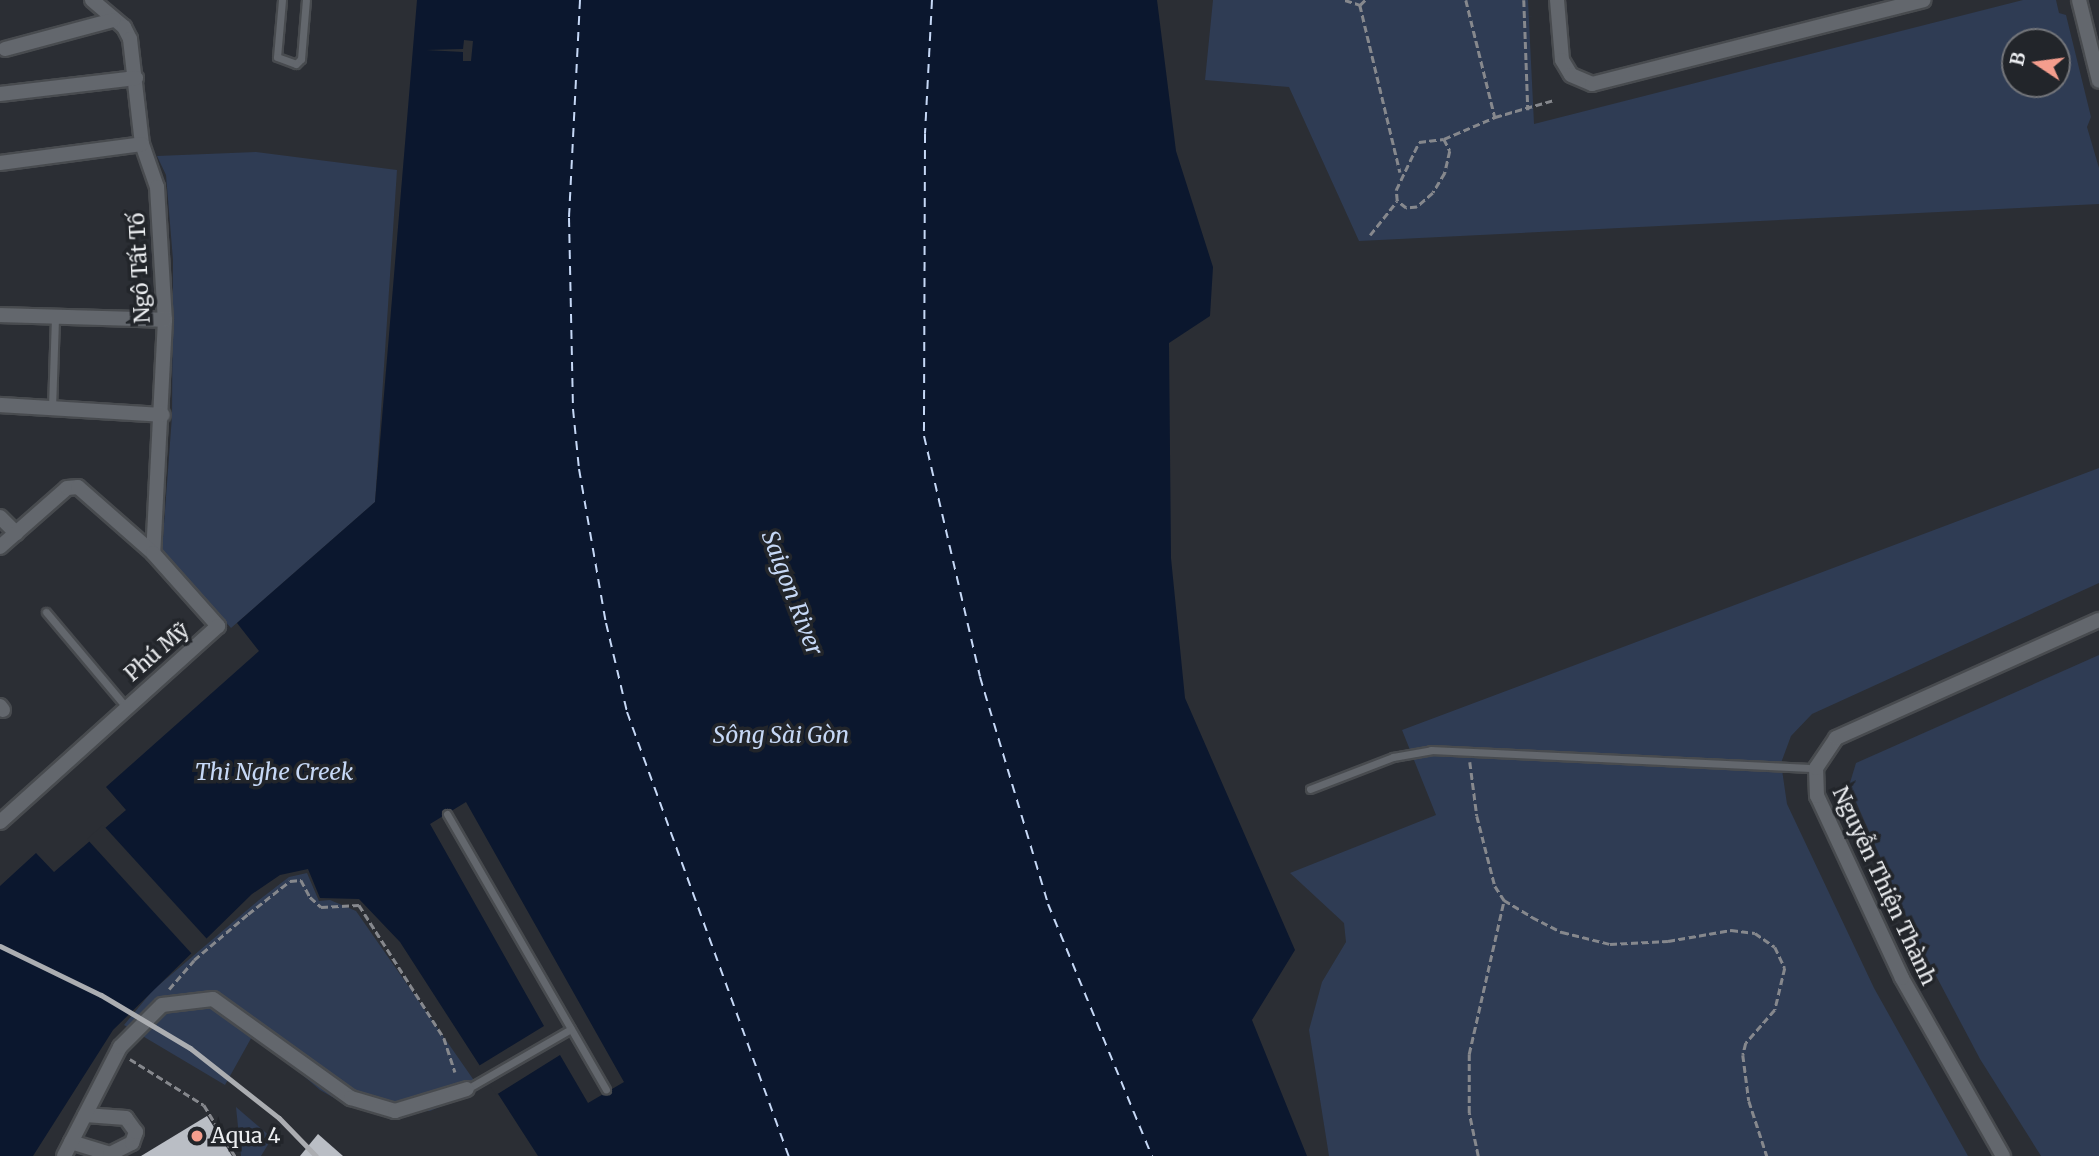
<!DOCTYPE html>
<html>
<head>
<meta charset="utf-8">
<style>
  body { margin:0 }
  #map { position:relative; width:2099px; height:1156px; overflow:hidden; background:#2b2e34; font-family:Merriweather,serif }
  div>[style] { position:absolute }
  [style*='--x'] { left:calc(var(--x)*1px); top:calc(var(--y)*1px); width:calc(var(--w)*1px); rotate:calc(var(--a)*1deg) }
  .green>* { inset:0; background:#2f3c54 }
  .water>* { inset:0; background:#0b172e }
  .pier>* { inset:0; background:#2b2e34 }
  .ferry>* { height:2px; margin-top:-1px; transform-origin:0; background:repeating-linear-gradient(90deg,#c6d8f6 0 9px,transparent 0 16px) }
  .building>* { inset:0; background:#babec5 }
  .path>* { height:2.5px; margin-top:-1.25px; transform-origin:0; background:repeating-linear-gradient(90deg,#86888d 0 7px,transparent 0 10.5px) }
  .roads { filter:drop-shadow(2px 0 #484b4f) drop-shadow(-2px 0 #484b4f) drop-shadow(0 2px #484b4f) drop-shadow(0 -2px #484b4f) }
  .lane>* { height:7px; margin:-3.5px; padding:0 3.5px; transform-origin:3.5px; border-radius:3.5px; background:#63676d }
  .street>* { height:14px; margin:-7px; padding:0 7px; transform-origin:7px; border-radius:7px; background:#63676d }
  .rail>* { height:5px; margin:-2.5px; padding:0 2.5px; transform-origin:2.5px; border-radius:2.5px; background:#abadb1 }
  .dots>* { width:19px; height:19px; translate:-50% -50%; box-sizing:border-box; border:4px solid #22252a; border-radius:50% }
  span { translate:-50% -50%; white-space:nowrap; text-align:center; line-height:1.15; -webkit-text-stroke:7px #22252a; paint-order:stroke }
  .street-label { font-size:21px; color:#eceef1 }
  .poi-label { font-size:21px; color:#eceef1 }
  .left { translate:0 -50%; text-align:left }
  .water-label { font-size:23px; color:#c6d8f6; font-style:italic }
  .north { position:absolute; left:2001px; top:28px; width:70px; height:70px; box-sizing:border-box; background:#22252a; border:2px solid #73757a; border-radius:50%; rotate:283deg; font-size:19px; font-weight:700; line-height:28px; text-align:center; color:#eceef1 }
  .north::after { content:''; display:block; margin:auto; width:24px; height:32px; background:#f49d8d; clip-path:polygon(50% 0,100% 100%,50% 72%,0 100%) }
</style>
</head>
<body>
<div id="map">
  <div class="green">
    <div style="clip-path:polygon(evenodd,1213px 0,1528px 0,1534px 124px,2023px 0,2056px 0,2059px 13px,2066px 15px,2091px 117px,2087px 127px,2099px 168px,2099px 204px,1359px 241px,1289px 87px,1205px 80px,1213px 0,2015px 42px,2057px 42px,2057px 84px,2015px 84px,2015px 42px)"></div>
    <div style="clip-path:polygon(256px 152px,397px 170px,375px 502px,231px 628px,162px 551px,172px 416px,173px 260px,166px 175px,157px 156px)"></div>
    <div style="clip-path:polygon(2099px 468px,2099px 583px,1812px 714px,1791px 736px,1781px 763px,1787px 804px,1874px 988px,1968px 1156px,1329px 1156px,1309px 1030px,1322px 982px,1346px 942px,1344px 923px,1290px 873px,1436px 815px,1402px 730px)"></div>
    <div style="clip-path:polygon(2099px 655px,2099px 1156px,2041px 1156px,1980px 1059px,1915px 936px,1849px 786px,1856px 763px)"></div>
    <div style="clip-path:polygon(307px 873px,319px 901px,330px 900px,356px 911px,480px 1089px,430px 1111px,371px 1112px,350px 1107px,320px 1090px,254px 1033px,225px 1085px,124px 1025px,153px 990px,259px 900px,289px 877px)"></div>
    <div style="clip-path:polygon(236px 1107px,272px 1138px,261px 1156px,241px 1156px)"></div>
  </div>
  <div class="water">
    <div style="clip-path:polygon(417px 0,1157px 0,1176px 151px,1213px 267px,1210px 316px,1169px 343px,1171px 558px,1185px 698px,1295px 950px,1252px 1020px,1307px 1156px,538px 1156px,400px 942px,359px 899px,320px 898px,308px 869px,280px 875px,252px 894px,113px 1030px,33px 1156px,0 1156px,0 886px,36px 853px,54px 872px,126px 810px,106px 787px,259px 651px,237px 623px,375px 502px)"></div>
  </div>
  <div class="pier">
    <div style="clip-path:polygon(464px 40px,473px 41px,471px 61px,463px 61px,463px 52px,426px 50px,463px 49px)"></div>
    <div style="clip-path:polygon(466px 802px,624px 1082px,588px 1103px,560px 1055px,496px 1095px,477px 1067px,544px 1026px,430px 824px)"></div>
    <div style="clip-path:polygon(103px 825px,207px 939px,192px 954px,87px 839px)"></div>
  </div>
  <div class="ferry">
    <div style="--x:580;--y:0;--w:218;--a:92.9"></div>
    <div style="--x:569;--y:218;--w:191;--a:88.8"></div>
    <div style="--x:573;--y:409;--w:60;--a:84.3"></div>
    <div style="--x:579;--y:469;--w:156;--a:80.1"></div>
    <div style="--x:606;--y:623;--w:91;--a:76.7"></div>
    <div style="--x:627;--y:712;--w:473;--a:70"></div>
    <div style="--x:932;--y:0;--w:134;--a:93"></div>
    <div style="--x:925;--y:134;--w:302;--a:90.2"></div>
    <div style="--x:924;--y:436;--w:247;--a:76.9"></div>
    <div style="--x:980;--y:677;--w:237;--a:73.3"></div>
    <div style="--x:1048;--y:904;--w:273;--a:67.6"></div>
  </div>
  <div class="building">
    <div style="clip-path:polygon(207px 1116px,232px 1156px,141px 1156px)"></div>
    <div style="clip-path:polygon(318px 1134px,343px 1156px,300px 1156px)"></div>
  </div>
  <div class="path">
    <div style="--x:1345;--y:0;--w:16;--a:18"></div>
    <div style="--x:1360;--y:5;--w:7;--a:-45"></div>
    <div style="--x:1466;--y:0;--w:121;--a:76.1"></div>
    <div style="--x:1524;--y:0;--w:110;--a:87.9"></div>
    <div style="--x:1360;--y:5;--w:172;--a:76.5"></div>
    <div style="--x:1444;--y:139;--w:13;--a:63"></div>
    <div style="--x:1450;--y:151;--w:23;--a:103"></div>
    <div style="--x:1445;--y:173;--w:23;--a:121"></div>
    <div style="--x:1433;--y:193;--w:21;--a:139"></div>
    <div style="--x:1417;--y:207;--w:11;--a:175"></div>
    <div style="--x:1406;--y:208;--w:11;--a:-142"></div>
    <div style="--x:1397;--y:201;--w:11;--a:-95"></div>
    <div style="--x:1396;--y:190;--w:53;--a:-64.4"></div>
    <div style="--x:1419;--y:142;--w:25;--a:-7"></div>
    <div style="--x:1444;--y:139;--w:56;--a:-23.3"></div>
    <div style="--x:1495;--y:117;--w:61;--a:-16.1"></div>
    <div style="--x:1370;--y:235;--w:43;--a:-51.5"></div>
    <div style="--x:1470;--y:762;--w:54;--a:82.6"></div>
    <div style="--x:1477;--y:816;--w:72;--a:75.6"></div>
    <div style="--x:1495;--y:886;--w:17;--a:57"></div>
    <div style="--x:1504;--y:900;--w:33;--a:31"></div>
    <div style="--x:1532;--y:917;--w:34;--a:27"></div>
    <div style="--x:1562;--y:932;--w:49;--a:14"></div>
    <div style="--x:1610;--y:944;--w:58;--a:-3"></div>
    <div style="--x:1668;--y:941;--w:64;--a:-9.9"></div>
    <div style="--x:1731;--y:930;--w:24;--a:7"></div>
    <div style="--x:1755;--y:933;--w:24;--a:35"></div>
    <div style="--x:1775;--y:947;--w:23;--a:65"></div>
    <div style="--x:1785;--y:968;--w:43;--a:103.4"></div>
    <div style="--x:1775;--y:1010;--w:44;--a:131.3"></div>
    <div style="--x:1746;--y:1043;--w:12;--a:104"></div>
    <div style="--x:1743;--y:1055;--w:46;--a:82.6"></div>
    <div style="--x:1749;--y:1101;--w:58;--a:71.9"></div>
    <div style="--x:169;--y:989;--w:38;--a:-49"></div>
    <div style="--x:194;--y:960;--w:71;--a:-40.4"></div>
    <div style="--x:248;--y:914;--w:53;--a:-38.2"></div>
    <div style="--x:290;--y:881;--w:11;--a:-5"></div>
    <div style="--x:301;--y:880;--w:19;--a:62"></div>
    <div style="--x:310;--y:897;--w:15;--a:42"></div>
    <div style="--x:321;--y:907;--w:38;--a:-3"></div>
    <div style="--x:359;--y:905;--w:158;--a:57.4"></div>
    <div style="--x:444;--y:1038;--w:36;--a:72"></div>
    <div style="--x:130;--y:1059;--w:87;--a:31.9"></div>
    <div style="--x:204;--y:1105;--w:60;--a:58.7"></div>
    <div style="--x:1478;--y:1156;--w:44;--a:-101.8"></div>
    <div style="--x:1469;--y:1113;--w:59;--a:-90"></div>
    <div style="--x:1469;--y:1054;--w:158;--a:-77.2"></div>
  </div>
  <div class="roads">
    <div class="lane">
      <div style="--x:282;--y:0;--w:57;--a:95"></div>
      <div style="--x:277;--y:57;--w:20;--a:20"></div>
      <div style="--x:296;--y:64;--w:7;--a:-45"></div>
      <div style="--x:301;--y:59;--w:59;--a:-85.2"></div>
      <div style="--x:52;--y:408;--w:92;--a:-88.1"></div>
      <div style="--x:46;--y:612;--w:124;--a:49.9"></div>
      <div style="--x:1310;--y:789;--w:89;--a:-21.1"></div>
      <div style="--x:1393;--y:757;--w:39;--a:-10"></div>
      <div style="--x:1431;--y:750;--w:385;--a:2.7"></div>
      <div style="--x:447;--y:814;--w:318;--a:60"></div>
      <div style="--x:467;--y:1089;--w:120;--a:-30"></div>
    </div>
    <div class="street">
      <div style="--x:92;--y:0;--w:42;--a:40.2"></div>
      <div style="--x:124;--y:27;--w:13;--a:63"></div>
      <div style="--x:130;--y:39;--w:106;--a:83.5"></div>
      <div style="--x:142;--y:144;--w:46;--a:70.8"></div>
      <div style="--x:157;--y:187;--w:133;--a:86.6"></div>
      <div style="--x:165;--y:320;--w:233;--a:92.9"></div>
      <div style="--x:1557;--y:0;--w:60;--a:85.2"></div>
      <div style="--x:1562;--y:60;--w:17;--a:59"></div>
      <div style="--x:1571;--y:75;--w:23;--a:23"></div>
      <div style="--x:1592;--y:84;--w:342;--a:-14.2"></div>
      <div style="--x:2079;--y:0;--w:83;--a:76.1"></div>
      <div style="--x:5;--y:49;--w:112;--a:-15"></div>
      <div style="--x:0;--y:94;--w:137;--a:-6.7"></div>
      <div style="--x:0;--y:163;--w:143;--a:-7.6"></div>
      <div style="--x:0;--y:315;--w:165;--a:1.7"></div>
      <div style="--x:0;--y:405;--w:163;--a:3.5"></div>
      <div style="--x:0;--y:517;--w:23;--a:45"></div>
      <div style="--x:0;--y:547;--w:89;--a:-41.4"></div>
      <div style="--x:67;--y:488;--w:11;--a:-5"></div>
      <div style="--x:78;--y:487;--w:100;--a:41.3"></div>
      <div style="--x:153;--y:553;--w:98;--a:48.3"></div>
      <div style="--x:218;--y:626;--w:293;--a:138"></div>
      <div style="--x:0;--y:706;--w:5;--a:53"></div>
      <div style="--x:71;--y:1142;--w:41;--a:17.1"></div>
      <div style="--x:110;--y:1154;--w:25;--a:-27"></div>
      <div style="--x:132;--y:1143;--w:12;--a:-70"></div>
      <div style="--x:136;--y:1132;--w:17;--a:-126"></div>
      <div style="--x:126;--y:1118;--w:41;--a:-175.8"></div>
      <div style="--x:64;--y:1156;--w:123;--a:-62.8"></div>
      <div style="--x:120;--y:1047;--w:59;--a:-45"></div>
      <div style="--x:162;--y:1005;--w:51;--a:-6.7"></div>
      <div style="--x:213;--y:999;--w:170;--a:35.7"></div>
      <div style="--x:351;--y:1098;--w:46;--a:16.5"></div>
      <div style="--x:395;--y:1111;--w:75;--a:-17"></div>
      <div style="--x:2003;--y:1156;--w:205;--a:-119.6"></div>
      <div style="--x:1902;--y:978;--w:201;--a:-115"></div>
      <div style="--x:1817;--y:796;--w:28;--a:-92"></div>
      <div style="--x:1816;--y:768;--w:36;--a:-56"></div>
      <div style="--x:1836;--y:738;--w:288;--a:-24.2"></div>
    </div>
  </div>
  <div class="rail">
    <div style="--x:0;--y:946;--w:112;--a:25.9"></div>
    <div style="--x:101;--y:995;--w:104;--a:30.8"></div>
    <div style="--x:190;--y:1048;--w:113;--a:38.2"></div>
    <div style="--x:279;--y:1118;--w:53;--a:45.8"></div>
  </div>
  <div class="dots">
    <div style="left:197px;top:1136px;background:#f49d8d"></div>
  </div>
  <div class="street-label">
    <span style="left:140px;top:268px;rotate:-93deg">Ngô Tất Tố</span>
    <span style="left:157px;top:652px;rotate:-41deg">Phú Mỹ</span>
    <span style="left:1884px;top:886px;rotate:65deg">Nguyễn Thiện Thành</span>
  </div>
  <div class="poi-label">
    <span class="left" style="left:211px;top:1136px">Aqua 4</span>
  </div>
  <div class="water-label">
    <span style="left:792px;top:593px;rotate:69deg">Saigon River</span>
    <span style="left:781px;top:735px">Sông Sài Gòn</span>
    <span style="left:274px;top:772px">Thi Nghe Creek</span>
  </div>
  <div class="north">B</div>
</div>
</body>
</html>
